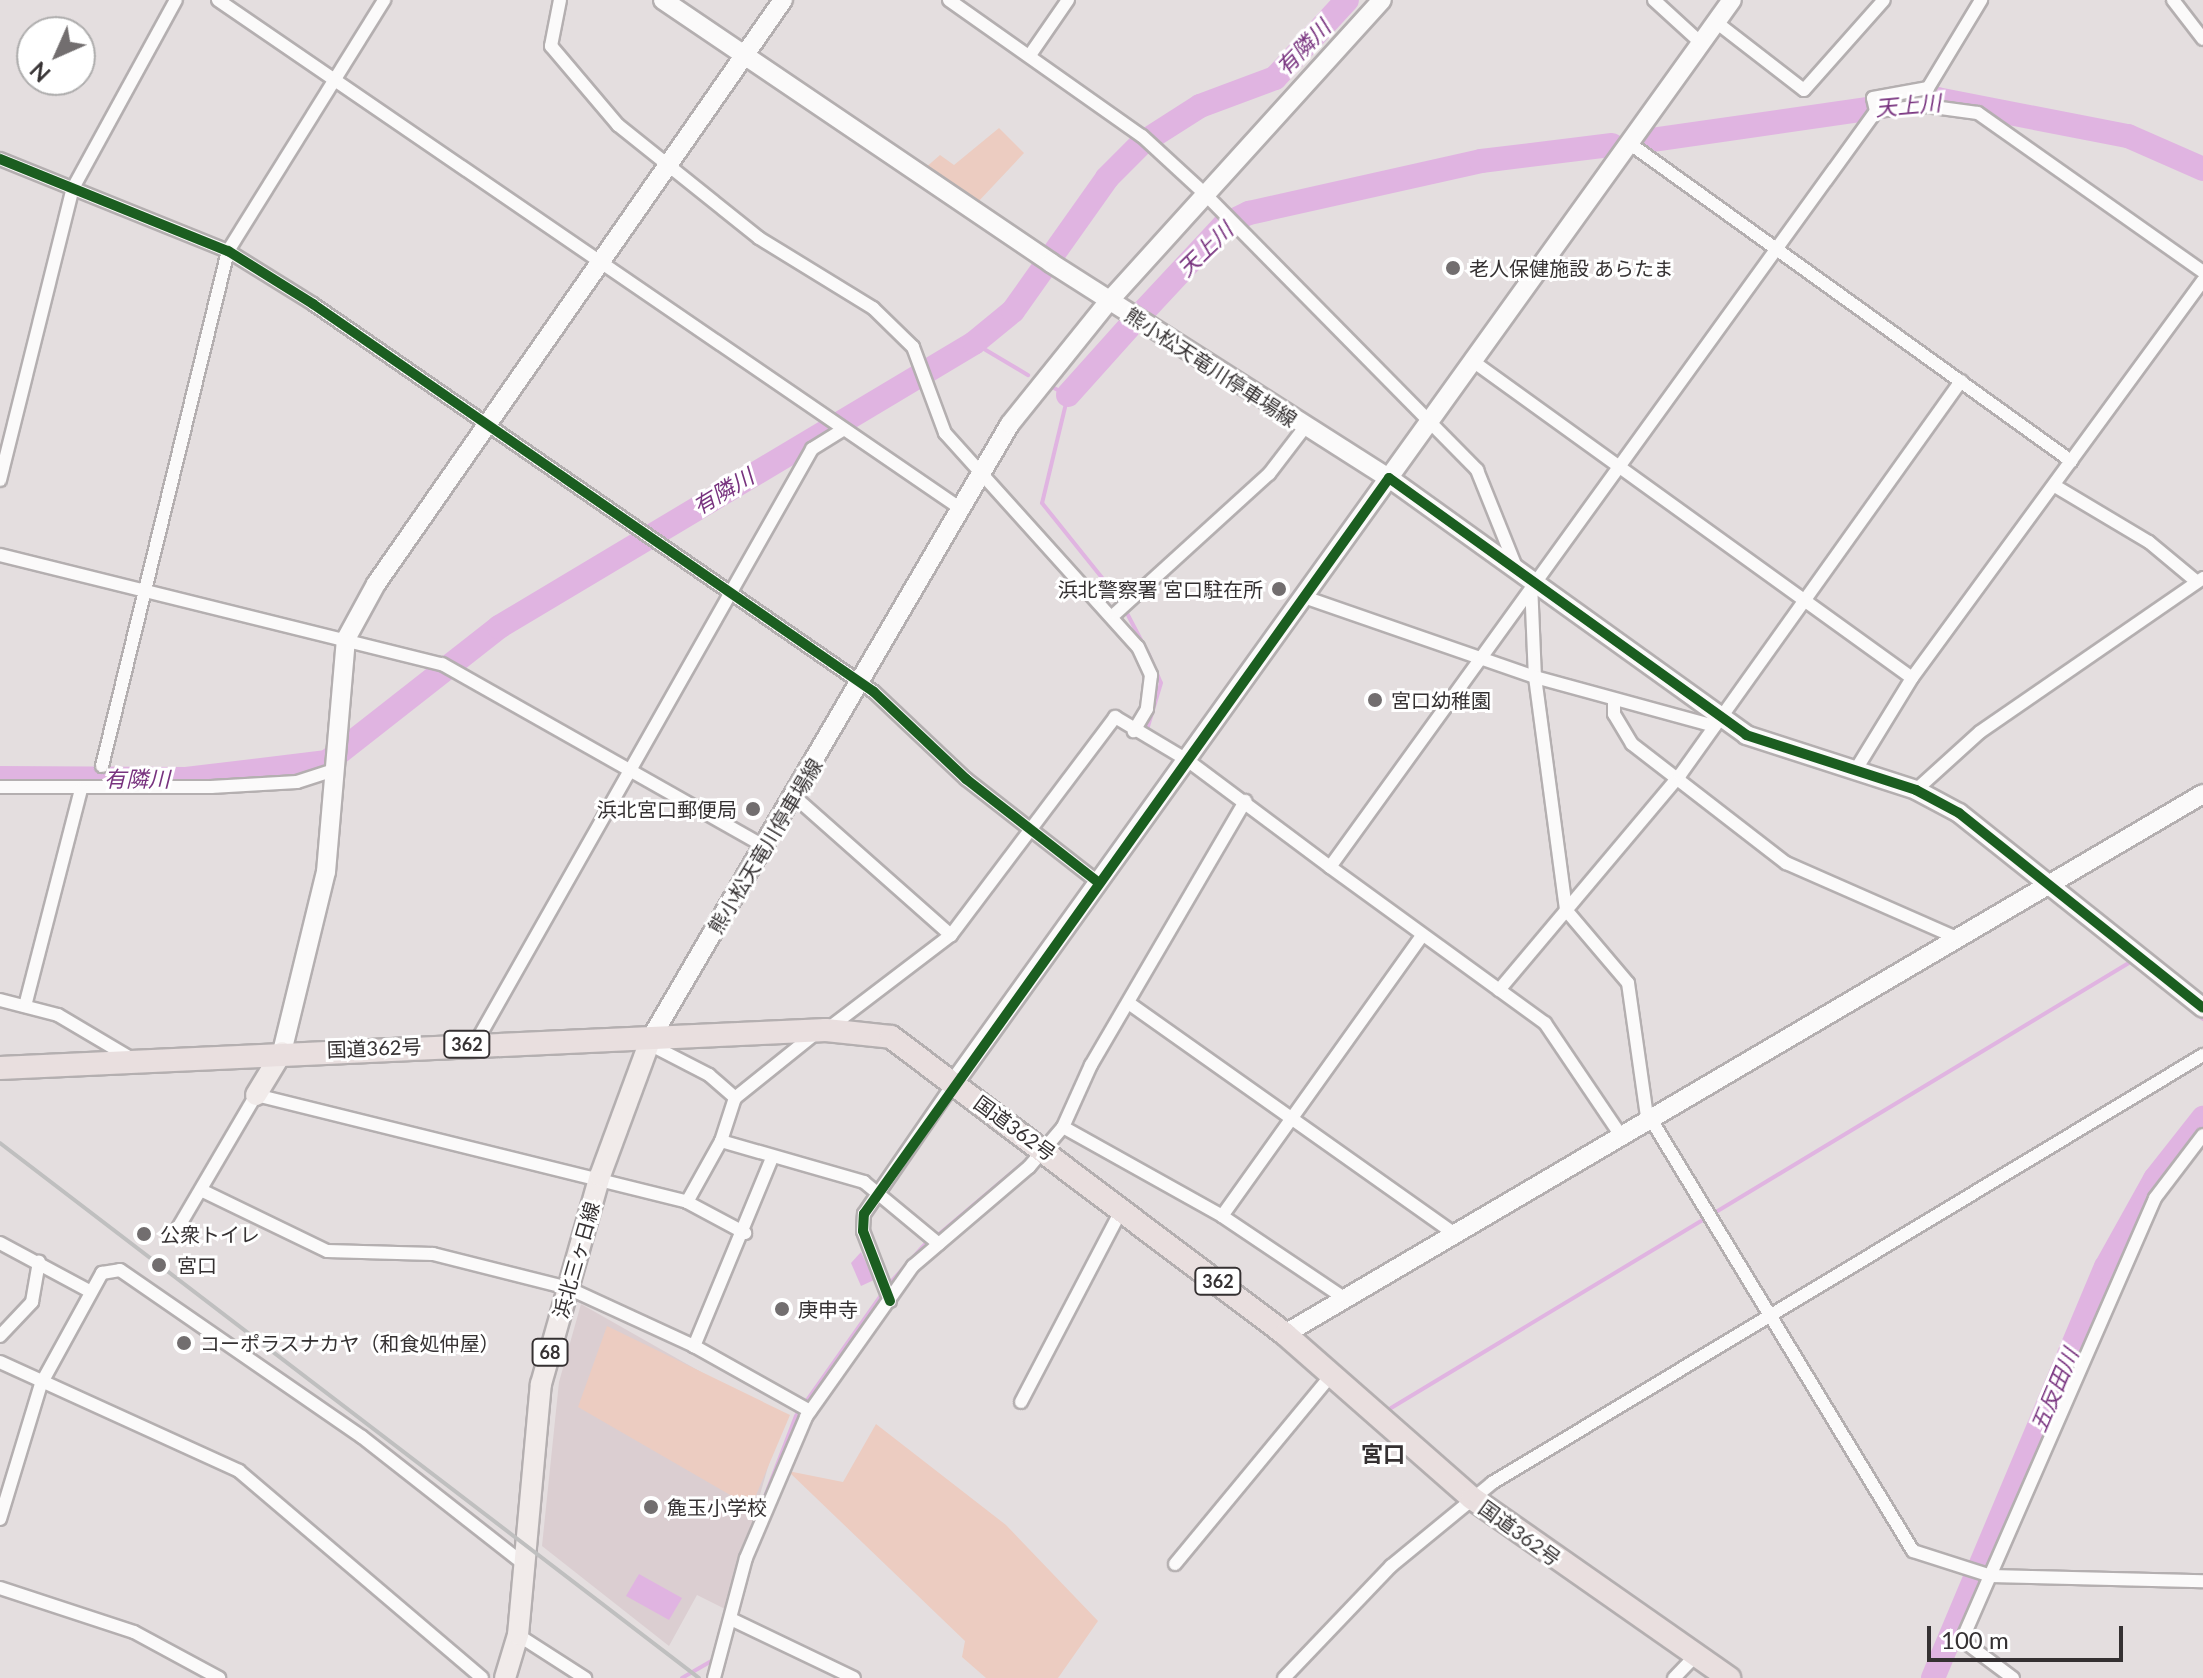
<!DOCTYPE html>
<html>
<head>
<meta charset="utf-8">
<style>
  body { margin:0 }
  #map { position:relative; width:2203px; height:1678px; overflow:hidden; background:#e4dedf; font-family:Lato,"Noto Sans JP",sans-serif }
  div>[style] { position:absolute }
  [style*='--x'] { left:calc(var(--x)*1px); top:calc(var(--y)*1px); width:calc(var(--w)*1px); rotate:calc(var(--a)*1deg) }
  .built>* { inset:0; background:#dbced1 }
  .green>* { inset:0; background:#ecccc1 }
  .water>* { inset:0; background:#e0b4e1 }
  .stream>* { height:4px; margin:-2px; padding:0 2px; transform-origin:2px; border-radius:2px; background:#e0b4e1 }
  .river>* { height:24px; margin:-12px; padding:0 12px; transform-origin:12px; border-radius:12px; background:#e0b4e1 }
  .roads { filter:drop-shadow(2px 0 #b4afb0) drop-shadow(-2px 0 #b4afb0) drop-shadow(0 2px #b4afb0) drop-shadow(0 -2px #b4afb0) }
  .street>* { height:12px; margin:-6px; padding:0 6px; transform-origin:6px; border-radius:6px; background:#fbfafa }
  .secondary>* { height:18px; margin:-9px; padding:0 9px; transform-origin:9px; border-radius:9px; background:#fbfafa }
  .primary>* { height:20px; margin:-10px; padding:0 10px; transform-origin:10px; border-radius:10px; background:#f1ebea }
  .highway>* { height:22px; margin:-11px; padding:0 11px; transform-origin:11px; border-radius:11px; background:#e9dfdf }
  .rail>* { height:4px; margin:-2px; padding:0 2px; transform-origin:2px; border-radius:2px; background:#bfbfbf }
  .cycleway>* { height:10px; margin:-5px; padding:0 5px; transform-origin:5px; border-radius:5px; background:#1b5e20 }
  .dots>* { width:22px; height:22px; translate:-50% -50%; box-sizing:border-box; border:4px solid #fff; border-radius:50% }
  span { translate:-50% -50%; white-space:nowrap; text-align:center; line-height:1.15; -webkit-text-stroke:6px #fff; paint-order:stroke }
  .shield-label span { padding:2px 6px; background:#fff; border:2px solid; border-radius:6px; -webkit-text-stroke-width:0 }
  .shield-label { font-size:18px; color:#353132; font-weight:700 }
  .poi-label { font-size:20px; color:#353132 }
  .left { translate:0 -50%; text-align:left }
  .right { translate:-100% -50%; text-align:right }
  .street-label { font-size:20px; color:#353132 }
  .water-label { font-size:22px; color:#78337f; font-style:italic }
  .neighbourhood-label { font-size:22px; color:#353132; font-weight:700 }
  .north { position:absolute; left:16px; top:16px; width:80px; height:80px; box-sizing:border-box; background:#fff; border:2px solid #aeadad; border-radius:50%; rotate:225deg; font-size:22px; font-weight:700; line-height:32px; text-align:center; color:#353132 }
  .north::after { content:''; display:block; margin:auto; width:28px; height:36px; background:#726e6f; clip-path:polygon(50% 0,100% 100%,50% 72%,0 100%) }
  .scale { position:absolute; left:1927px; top:1626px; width:196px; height:36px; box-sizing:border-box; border:4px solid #353132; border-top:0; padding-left:10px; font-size:24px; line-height:28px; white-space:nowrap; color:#353132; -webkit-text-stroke:6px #fff; paint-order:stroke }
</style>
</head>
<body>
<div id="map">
  <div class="built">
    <div style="clip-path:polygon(581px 1304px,782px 1418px,727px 1610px,697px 1595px,669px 1646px,542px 1546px,559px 1382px)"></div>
  </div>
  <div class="green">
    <div style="clip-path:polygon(999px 128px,1024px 153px,977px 203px,924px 169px,940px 155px,954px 165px)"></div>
    <div style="clip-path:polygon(607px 1326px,790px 1415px,751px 1507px,578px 1407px)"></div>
    <div style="clip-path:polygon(876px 1424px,1006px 1525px,1098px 1621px,1058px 1678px,986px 1678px,962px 1657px,965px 1641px,788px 1471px,843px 1482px)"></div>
  </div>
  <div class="water">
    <div style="clip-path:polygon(861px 1252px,874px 1280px,861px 1286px,851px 1263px)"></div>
    <div style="clip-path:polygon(639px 1574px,682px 1598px,669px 1620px,626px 1596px)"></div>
  </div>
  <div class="stream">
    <div style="--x:974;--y:343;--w:63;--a:30.7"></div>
    <div style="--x:1050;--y:386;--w:20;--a:27"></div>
    <div style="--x:1068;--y:395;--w:111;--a:103.5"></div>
    <div style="--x:1042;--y:503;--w:124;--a:51.2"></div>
    <div style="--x:1120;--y:600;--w:62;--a:62.2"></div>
    <div style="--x:1149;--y:655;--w:30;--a:67"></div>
    <div style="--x:1161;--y:683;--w:52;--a:106.7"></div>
    <div style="--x:2145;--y:973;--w:74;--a:38.4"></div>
    <div style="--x:938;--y:1235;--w:119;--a:-40.2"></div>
    <div style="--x:890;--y:1283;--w:57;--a:-47.9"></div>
    <div style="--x:1391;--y:1408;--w:865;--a:-31.1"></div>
    <div style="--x:761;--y:1507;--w:97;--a:-69"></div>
    <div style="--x:796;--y:1416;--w:149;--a:-54.8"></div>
    <div style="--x:729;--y:1601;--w:51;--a:-75.1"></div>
    <div style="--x:682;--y:1678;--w:38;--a:-30"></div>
  </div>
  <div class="river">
    <div style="--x:1652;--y:140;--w:288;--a:-8.2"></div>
    <div style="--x:1937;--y:99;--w:195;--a:11"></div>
    <div style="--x:2128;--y:136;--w:82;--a:23.7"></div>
    <div style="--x:1142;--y:313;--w:120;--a:-47"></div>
    <div style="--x:1224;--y:225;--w:28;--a:-26"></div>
    <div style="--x:1249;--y:213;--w:238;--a:-12.6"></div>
    <div style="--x:1481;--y:161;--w:132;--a:-7"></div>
    <div style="--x:1068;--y:395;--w:91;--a:-48.1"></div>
    <div style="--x:0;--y:778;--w:186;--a:0.3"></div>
    <div style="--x:186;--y:779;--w:142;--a:-6.9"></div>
    <div style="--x:327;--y:762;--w:219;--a:-38.1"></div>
    <div style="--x:499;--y:627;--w:553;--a:-30.87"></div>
    <div style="--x:974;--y:343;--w:50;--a:-39.4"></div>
    <div style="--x:1013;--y:311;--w:163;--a:-54.7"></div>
    <div style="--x:1107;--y:178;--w:49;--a:-45"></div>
    <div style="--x:1142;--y:143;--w:69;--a:-32.5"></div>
    <div style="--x:1200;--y:106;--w:80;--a:-20.5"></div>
    <div style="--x:1275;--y:78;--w:106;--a:-47.3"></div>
    <div style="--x:1933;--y:1678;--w:446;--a:-67.2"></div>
    <div style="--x:2106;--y:1267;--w:101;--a:-60.9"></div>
    <div style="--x:2155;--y:1179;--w:78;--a:-51.8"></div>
  </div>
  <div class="roads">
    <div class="street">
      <div style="--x:218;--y:0;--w:901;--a:34.41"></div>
      <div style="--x:560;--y:0;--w:47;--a:101.1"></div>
      <div style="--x:551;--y:46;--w:104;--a:49.7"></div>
      <div style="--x:618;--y:125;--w:181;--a:38.7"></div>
      <div style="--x:759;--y:238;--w:134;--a:31.6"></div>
      <div style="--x:873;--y:308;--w:56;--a:44.3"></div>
      <div style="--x:913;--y:347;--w:92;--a:69.6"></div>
      <div style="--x:945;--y:433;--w:288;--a:48"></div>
      <div style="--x:1138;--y:647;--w:31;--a:65"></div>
      <div style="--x:1151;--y:675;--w:34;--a:97"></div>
      <div style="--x:1147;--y:709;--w:26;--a:121"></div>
      <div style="--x:949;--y:0;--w:236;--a:35.2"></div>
      <div style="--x:1142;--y:136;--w:86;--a:42.6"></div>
      <div style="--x:1205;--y:194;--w:388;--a:45.4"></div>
      <div style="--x:1477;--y:470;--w:105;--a:68.1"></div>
      <div style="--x:1654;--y:0;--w:62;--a:42.4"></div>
      <div style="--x:2173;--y:0;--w:49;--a:52.4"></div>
      <div style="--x:1716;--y:22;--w:111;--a:37.7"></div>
      <div style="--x:1804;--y:90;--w:120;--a:-48.4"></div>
      <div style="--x:1030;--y:55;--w:67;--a:-55.4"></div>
      <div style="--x:1876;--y:111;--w:50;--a:-5.7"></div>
      <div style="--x:1926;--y:106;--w:52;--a:7.7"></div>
      <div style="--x:1978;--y:113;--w:276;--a:35.2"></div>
      <div style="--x:1629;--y:143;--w:545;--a:35.73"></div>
      <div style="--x:0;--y:159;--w:246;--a:22"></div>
      <div style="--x:228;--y:251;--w:100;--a:31.9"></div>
      <div style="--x:313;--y:304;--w:682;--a:34.67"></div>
      <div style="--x:874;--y:692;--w:127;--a:43.4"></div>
      <div style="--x:966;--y:779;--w:167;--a:38"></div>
      <div style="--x:1474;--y:362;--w:540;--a:35.81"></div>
      <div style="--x:0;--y:480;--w:301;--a:-76"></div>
      <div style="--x:73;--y:188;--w:214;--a:-61.3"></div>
      <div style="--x:2055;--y:486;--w:109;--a:30.8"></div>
      <div style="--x:2149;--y:542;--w:62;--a:39.8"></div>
      <div style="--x:0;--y:555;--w:455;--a:13.9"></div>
      <div style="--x:442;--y:664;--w:371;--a:29.5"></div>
      <div style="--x:1531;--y:583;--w:94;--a:87.6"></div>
      <div style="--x:1535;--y:677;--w:235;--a:82.4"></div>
      <div style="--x:1566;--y:910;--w:96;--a:49.7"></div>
      <div style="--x:1628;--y:983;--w:142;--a:81.9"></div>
      <div style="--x:1304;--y:597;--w:244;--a:19.1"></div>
      <div style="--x:1535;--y:677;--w:186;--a:15.3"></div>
      <div style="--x:1116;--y:613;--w:207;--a:-42.3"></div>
      <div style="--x:1269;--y:474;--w:59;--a:-52.5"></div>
      <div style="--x:1614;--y:701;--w:13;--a:90"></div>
      <div style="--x:1614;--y:714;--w:35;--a:59"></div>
      <div style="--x:1632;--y:744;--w:195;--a:37.7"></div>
      <div style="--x:1786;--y:863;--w:189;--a:23.7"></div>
      <div style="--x:102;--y:766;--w:530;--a:-76.25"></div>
      <div style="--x:228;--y:251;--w:296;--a:-58.1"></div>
      <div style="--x:1855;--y:771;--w:109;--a:-58.5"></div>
      <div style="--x:1912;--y:678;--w:492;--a:-53.8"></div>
      <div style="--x:0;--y:787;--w:211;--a:0"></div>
      <div style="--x:211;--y:787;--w:86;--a:-3.3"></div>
      <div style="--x:297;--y:782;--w:39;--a:-18"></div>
      <div style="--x:1916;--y:790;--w:86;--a:-42.2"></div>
      <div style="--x:1980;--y:732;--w:271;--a:-34.6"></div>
      <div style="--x:796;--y:798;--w:207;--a:41.5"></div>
      <div style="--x:1330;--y:867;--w:266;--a:36"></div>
      <div style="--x:1545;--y:1023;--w:138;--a:56"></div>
      <div style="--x:1499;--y:990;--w:281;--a:-49.9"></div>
      <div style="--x:1680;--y:775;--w:484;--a:-54.5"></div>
      <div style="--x:0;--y:1000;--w:60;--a:14.5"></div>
      <div style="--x:58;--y:1015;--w:88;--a:30.6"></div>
      <div style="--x:1130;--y:1004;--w:398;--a:35.3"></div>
      <div style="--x:25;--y:1006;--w:224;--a:-75.5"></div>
      <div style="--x:829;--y:1028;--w:153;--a:-37.3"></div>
      <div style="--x:951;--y:935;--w:273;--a:-53"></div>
      <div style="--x:1115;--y:717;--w:84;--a:30.8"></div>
      <div style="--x:1187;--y:760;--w:179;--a:36.8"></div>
      <div style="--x:1330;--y:867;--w:933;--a:-54.16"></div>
      <div style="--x:1876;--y:111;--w:13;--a:-103"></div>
      <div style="--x:1873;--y:98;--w:56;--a:-10.3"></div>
      <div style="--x:1928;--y:88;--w:103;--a:-58.9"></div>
      <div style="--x:475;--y:1044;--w:684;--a:-60.47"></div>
      <div style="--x:812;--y:449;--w:34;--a:-32"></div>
      <div style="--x:649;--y:1044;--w:68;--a:27.3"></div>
      <div style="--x:709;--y:1075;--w:35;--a:41"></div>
      <div style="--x:1652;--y:1121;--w:503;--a:58.74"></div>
      <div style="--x:1913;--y:1551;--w:82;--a:17.8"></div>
      <div style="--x:1991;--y:1576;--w:212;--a:1.4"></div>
      <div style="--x:1063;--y:1127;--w:182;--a:29.2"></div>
      <div style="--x:721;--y:1141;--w:45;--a:-72"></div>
      <div style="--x:735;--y:1098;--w:99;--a:-38.8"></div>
      <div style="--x:772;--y:1158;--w:204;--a:112.5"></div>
      <div style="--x:694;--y:1346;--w:133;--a:29.3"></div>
      <div style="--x:203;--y:1191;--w:138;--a:25.8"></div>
      <div style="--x:327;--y:1251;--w:106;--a:1.6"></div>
      <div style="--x:433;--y:1254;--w:139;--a:14.1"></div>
      <div style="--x:568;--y:1288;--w:139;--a:24.7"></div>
      <div style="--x:687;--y:1202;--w:66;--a:28.1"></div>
      <div style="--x:175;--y:1233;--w:160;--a:-59.6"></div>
      <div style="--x:256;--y:1095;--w:444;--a:13.9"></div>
      <div style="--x:687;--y:1202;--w:70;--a:-60.9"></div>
      <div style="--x:721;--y:1141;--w:149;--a:16"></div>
      <div style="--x:864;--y:1182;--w:97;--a:39.6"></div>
      <div style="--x:0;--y:1243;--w:103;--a:28.3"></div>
      <div style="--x:1344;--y:1298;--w:147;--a:-146.1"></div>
      <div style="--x:1222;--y:1216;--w:344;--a:-54.5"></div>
      <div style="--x:890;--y:1301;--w:75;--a:-111.1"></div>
      <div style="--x:863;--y:1231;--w:17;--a:-87"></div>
      <div style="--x:864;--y:1214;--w:159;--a:-55.5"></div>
      <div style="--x:0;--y:1336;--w:47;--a:-46.7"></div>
      <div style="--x:32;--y:1302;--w:41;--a:-80.1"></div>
      <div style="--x:0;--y:1362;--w:263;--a:24.5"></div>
      <div style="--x:239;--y:1471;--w:319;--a:40.4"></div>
      <div style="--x:1021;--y:1402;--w:220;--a:-62.4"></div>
      <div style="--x:0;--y:1519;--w:141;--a:-73.1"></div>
      <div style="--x:41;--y:1384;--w:127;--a:-61.2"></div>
      <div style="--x:102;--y:1273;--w:18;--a:-9"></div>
      <div style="--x:120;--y:1270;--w:294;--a:34.6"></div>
      <div style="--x:362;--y:1437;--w:207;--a:38.1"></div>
      <div style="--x:1175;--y:1564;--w:248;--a:-50.4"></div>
      <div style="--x:0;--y:1588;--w:141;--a:18.2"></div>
      <div style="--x:134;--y:1632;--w:97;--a:28.4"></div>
      <div style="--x:733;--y:1620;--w:134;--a:25.6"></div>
      <div style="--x:518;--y:1635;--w:80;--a:32.7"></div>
      <div style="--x:714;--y:1678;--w:124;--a:-75.1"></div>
      <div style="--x:746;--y:1558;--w:153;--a:-66.9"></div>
      <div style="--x:806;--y:1417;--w:185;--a:-54.7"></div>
      <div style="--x:913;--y:1266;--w:153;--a:-40.5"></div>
      <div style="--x:1029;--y:1167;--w:52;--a:-49.6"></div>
      <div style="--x:1063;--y:1127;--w:68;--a:-65.7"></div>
      <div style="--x:1091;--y:1065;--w:306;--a:-59.7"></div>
      <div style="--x:1284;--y:1678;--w:155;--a:-46.3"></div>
      <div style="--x:1391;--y:1566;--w:131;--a:-39.4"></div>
      <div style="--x:1492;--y:1483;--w:830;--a:-31.05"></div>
      <div style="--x:1674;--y:1678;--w:32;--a:-46"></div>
      <div style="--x:2013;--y:1678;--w:64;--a:-143.3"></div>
      <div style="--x:1962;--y:1640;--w:482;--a:-66.4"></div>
      <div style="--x:2155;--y:1198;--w:79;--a:-52.7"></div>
    </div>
    <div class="secondary">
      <div style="--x:663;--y:0;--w:469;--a:34.1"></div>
      <div style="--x:1051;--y:263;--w:401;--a:32.5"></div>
      <div style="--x:1389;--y:478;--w:440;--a:35.7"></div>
      <div style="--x:1746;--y:735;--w:179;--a:17.9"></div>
      <div style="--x:1916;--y:790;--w:49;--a:28.1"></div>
      <div style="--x:1959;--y:813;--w:312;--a:38.6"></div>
      <div style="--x:651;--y:1038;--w:711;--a:-59.69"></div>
      <div style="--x:1010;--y:424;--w:158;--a:-51.2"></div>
      <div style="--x:1109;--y:301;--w:406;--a:-47.8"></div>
      <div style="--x:282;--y:1052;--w:185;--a:-76.3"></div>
      <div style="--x:326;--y:872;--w:234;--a:-85.1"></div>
      <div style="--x:346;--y:639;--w:63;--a:-61.4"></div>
      <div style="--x:376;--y:584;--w:712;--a:-55.13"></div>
      <div style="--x:954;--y:1083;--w:1333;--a:-54.31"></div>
      <div style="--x:1285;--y:1334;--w:1065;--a:-30.47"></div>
    </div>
    <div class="primary">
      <div style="--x:256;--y:1095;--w:50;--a:-58.8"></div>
      <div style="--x:505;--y:1678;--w:45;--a:-73.2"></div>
      <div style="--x:518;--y:1635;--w:252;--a:-84.8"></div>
      <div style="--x:541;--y:1384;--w:216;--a:-74.2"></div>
      <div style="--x:600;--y:1176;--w:147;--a:-69.7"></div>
    </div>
    <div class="highway">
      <div style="--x:0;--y:1068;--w:827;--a:-2.63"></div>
      <div style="--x:826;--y:1030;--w:65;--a:6.1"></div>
      <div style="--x:891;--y:1037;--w:493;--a:37"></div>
      <div style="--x:1285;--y:1334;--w:249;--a:41.3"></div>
      <div style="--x:1472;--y:1498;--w:314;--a:35"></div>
    </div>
  </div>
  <div class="rail">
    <div style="--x:0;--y:1143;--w:880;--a:37.43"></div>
  </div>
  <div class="cycleway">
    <div style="--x:0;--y:159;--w:246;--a:22"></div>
    <div style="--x:228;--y:251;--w:100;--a:31.9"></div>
    <div style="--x:313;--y:304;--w:682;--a:34.67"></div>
    <div style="--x:874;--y:692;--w:127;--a:43.4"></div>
    <div style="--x:966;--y:779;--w:167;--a:38"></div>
    <div style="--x:890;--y:1301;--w:75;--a:-111.1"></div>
    <div style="--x:863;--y:1231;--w:17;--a:-87"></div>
    <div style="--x:864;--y:1214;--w:904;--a:-54.5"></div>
    <div style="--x:1389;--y:478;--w:440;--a:35.7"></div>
    <div style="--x:1746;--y:735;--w:179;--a:17.9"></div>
    <div style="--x:1916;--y:790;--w:49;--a:28.1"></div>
    <div style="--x:1959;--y:813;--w:312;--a:38.6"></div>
  </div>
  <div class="dots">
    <div style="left:1453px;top:268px;background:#726e6f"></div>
    <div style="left:1279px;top:589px;background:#726e6f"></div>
    <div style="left:1375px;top:700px;background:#726e6f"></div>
    <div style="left:753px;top:809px;background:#726e6f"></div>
    <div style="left:144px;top:1234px;background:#726e6f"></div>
    <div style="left:159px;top:1265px;background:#726e6f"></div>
    <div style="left:782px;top:1309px;background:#726e6f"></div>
    <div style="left:184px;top:1343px;background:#726e6f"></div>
    <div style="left:651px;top:1507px;background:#726e6f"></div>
  </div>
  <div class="shield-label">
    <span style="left:467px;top:1044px">362</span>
    <span style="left:1218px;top:1281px">362</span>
    <span style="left:550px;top:1352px">68</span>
  </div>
  <div class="poi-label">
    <span class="left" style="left:1469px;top:268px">老人保健施設 あらたま</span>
    <span class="right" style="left:1263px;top:589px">浜北警察署 宮口駐在所</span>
    <span class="left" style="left:1391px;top:700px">宮口幼稚園</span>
    <span class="right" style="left:737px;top:809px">浜北宮口郵便局</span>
    <span class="left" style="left:160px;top:1234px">公衆トイレ</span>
    <span class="left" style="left:177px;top:1265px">宮口</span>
    <span class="left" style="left:798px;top:1309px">庚申寺</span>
    <span class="left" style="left:200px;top:1343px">コーポラスナカヤ（和食処仲屋）</span>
    <span class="left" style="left:667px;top:1507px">麁玉小学校</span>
  </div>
  <div class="street-label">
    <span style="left:1211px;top:367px;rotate:33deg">熊小松天竜川停車場線</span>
    <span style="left:765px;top:846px;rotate:-59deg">熊小松天竜川停車場線</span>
    <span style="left:374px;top:1048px;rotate:-2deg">国道362号</span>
    <span style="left:1015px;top:1128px;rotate:36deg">国道362号</span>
    <span style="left:576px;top:1260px;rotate:-74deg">浜北三ヶ日線</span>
    <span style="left:1520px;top:1533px;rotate:36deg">国道362号</span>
  </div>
  <div class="water-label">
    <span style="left:1303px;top:47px;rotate:-46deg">有隣川</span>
    <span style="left:1908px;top:105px;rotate:-5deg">天上川</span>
    <span style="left:1205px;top:249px;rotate:-44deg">天上川</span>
    <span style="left:723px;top:491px;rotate:-31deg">有隣川</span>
    <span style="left:137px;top:779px">有隣川</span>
    <span style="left:2054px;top:1390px;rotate:-67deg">五反田川</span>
  </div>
  <div class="neighbourhood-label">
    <span style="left:1383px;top:1454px">宮口</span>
  </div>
  <div class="north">N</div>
  <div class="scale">100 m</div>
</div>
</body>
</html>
